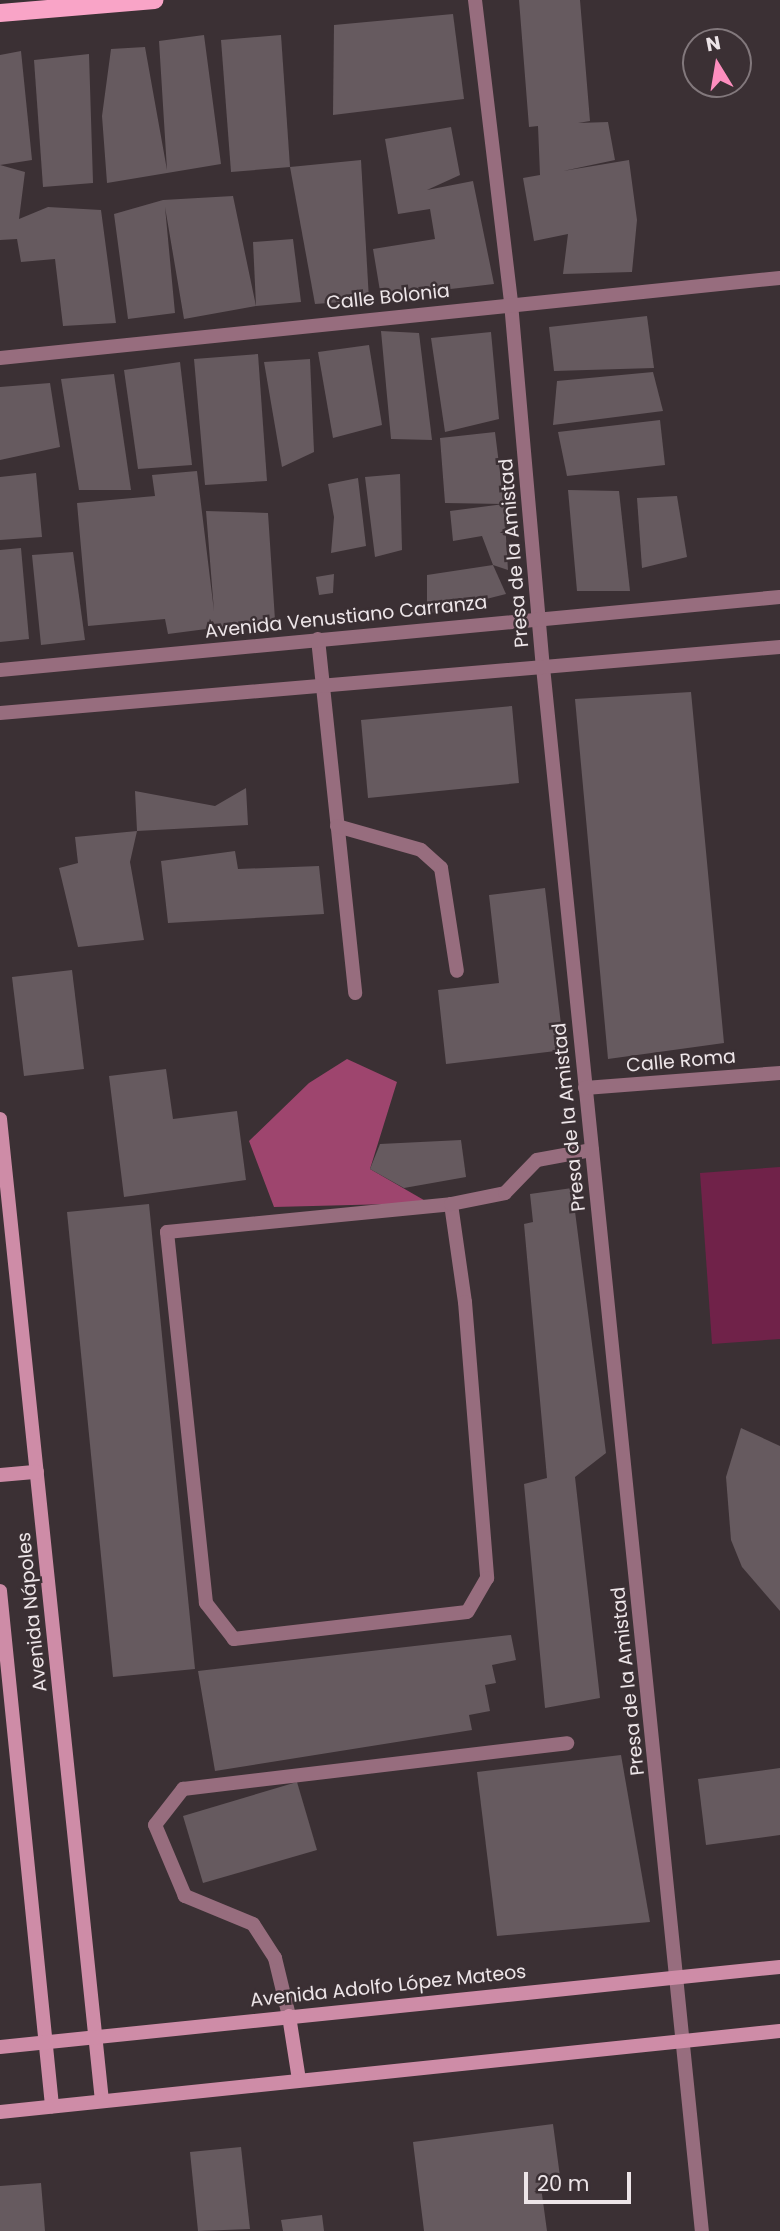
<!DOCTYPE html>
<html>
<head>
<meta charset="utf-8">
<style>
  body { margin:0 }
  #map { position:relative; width:780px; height:2231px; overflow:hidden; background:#3b3034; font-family:Poppins,sans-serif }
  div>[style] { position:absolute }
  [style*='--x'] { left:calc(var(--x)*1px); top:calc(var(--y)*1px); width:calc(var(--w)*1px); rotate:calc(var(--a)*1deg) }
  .green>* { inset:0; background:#702249 }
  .forest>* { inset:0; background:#9e456e }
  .building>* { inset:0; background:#665a5f }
  .lane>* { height:14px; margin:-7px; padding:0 7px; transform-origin:7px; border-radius:7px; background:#976d7e }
  .street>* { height:14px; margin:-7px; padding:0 7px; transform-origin:7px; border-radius:7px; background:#976d7e }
  .secondary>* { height:14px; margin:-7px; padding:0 7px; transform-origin:7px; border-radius:7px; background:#ce8ca7 }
  .primary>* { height:18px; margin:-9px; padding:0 9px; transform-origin:9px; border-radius:9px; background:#f9a4c7 }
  span { translate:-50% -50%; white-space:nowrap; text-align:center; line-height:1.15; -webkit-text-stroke:5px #3b3034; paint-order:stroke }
  .street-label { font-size:19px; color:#ede5e8 }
  .north { position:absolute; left:682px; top:28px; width:70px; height:70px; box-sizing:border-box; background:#3b3034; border:2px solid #82787c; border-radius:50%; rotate:349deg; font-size:19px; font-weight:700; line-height:28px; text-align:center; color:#ede5e8 }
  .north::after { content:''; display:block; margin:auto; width:24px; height:32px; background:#fd8ebe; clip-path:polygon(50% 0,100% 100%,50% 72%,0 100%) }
  .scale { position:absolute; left:524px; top:2172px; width:107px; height:32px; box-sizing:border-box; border:4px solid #ede5e8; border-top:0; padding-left:9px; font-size:21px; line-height:24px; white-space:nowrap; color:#ede5e8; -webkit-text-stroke:5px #3b3034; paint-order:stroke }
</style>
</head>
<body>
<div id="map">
  <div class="green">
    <div style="clip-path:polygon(780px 1167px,780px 1339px,712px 1344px,700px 1173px)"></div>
  </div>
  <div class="forest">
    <div style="clip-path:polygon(347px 1059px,397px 1082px,370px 1169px,429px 1203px,274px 1207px,249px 1141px,309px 1083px)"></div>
  </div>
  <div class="building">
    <div style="clip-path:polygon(519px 0,580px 0,590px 121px,578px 123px,608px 122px,615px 160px,563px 171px,629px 160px,637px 220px,632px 272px,563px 274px,568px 234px,534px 241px,523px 178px,540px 175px,538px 126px,529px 127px)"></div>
    <div style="clip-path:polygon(453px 14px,464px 99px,333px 115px,334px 25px)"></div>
    <div style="clip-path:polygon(204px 35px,221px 164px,107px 183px,102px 116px,111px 49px,145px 47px,167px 170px,159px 41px)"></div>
    <div style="clip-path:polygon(281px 35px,290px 167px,231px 172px,221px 40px)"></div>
    <div style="clip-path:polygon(21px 51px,32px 160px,0 165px,0 55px)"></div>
    <div style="clip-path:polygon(89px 54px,93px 183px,43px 187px,34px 60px)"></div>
    <div style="clip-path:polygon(451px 127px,460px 175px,427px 190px,473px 181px,494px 284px,381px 297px,373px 249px,435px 239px,430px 209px,398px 214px,385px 139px)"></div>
    <div style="clip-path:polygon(361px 160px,369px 300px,315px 304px,290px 167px)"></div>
    <div style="clip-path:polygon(0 165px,25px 172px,19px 219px,48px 207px,101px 210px,116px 323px,63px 326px,55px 259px,21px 262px,17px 239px,0 240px)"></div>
    <div style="clip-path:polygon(233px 196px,256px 306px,184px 319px,165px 207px,175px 313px,128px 319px,114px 214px,163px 200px)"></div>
    <div style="clip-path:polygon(293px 239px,301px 302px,256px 306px,253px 242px)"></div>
    <div style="clip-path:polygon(647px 316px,654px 368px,554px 371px,549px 327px)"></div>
    <div style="clip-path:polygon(381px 331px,419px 333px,432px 440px,391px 439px)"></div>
    <div style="clip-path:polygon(491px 332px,499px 419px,445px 432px,431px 338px)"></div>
    <div style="clip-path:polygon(369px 345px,382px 425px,333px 438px,318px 352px)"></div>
    <div style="clip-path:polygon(258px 354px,267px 481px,205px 485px,194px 359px)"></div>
    <div style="clip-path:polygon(310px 359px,314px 452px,282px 467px,264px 362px)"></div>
    <div style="clip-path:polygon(180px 362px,192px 465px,138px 469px,124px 370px)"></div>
    <div style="clip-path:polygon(653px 372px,663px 411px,553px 425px,557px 381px)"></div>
    <div style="clip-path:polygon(114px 374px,131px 490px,79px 490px,61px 379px)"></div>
    <div style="clip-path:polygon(50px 383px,60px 447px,0 460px,0 387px)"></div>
    <div style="clip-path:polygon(660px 420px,665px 465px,567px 476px,558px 432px)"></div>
    <div style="clip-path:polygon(495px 432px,504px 504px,508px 570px,493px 565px,482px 536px,453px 541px,450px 511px,504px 504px,445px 503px,440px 438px)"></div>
    <div style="clip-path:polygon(197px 471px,214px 611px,206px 511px,268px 513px,275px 620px,168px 634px,165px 619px,88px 626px,77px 503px,155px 496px,152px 475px)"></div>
    <div style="clip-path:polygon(36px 473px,42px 537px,0 540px,0 477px)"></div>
    <div style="clip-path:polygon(400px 474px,402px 550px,375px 557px,365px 477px)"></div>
    <div style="clip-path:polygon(358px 478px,366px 546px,331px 553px,334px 517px,328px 484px)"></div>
    <div style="clip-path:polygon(568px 490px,619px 491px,630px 591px,577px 591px)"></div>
    <div style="clip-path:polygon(677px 496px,687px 557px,642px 568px,637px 498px)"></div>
    <div style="clip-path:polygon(21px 548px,29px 639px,0 642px,0 550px)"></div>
    <div style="clip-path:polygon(73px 552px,85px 640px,41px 645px,32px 555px)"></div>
    <div style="clip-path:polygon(493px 565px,506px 594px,427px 614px,427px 575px)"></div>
    <div style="clip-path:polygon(334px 574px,333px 593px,319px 595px,316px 577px)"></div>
    <div style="clip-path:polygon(691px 692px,724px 1043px,608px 1059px,575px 699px)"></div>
    <div style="clip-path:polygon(512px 706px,519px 783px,368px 798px,361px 720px)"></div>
    <div style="clip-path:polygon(246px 788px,248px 825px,137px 831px,135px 791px,215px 806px)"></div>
    <div style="clip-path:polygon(137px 831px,130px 862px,144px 940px,78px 947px,59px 868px,78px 863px,75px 837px)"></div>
    <div style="clip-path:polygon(235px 851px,238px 869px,319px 866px,324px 914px,168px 923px,161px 861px)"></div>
    <div style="clip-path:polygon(545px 888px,564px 1050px,446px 1064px,438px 990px,499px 983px,489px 895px)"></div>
    <div style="clip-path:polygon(72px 970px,84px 1069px,24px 1076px,12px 977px)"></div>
    <div style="clip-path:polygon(166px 1069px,173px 1119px,237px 1111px,246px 1180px,124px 1197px,109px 1076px)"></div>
    <div style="clip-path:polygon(461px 1140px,466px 1177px,404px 1188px,370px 1169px,380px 1144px)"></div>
    <div style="clip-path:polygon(572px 1188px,606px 1453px,575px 1477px,600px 1698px,545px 1708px,524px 1484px,547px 1478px,524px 1224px,533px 1222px,530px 1194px)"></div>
    <div style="clip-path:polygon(149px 1204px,195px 1669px,113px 1677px,67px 1212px)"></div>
    <div style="clip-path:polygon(741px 1428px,780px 1446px,780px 1611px,742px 1567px,731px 1540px,726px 1477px)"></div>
    <div style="clip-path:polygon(511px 1635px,516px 1660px,492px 1665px,496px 1683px,485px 1685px,490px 1711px,469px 1715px,472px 1730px,215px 1771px,198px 1671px)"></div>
    <div style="clip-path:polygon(621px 1755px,650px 1922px,497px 1936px,477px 1772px)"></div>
    <div style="clip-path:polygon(780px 1768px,780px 1835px,706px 1845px,698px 1779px)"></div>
    <div style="clip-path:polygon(297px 1782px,317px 1850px,203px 1883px,183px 1816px)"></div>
    <div style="clip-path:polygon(553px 2124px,561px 2184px,541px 2187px,547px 2231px,424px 2231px,413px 2142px)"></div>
    <div style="clip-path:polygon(241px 2147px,250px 2229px,198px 2231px,190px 2152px)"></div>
    <div style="clip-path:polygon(41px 2183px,45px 2231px,0 2231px,0 2186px)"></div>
    <div style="clip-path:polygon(322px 2215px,324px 2231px,283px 2231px,281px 2220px)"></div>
  </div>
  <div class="lane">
    <div style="--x:318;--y:639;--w:356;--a:84"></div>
    <div style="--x:337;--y:826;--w:87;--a:15.9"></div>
    <div style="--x:421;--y:850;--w:27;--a:42"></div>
    <div style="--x:441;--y:868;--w:104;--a:81.2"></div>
    <div style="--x:451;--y:1204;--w:99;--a:81.9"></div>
    <div style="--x:465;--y:1302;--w:277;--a:85.4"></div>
    <div style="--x:487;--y:1578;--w:39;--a:120"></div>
    <div style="--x:467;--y:1612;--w:235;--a:173.4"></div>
    <div style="--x:234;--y:1639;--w:46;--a:-127.9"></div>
    <div style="--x:206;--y:1603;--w:373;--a:-96"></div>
    <div style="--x:167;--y:1232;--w:285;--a:-5.6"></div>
    <div style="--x:451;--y:1204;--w:55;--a:-11.5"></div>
    <div style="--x:505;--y:1193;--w:46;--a:-45.9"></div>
    <div style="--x:537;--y:1160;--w:56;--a:-10.3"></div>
    <div style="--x:289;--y:2016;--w:60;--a:-103.6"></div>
    <div style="--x:275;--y:1958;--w:40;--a:-122.9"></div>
    <div style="--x:253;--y:1924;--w:74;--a:-157.6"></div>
    <div style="--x:185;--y:1896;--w:77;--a:-112.9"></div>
    <div style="--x:155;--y:1825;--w:46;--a:-52.1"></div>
    <div style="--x:183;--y:1789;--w:387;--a:-6.8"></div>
  </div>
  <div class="street">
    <div style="--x:475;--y:0;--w:305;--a:83.2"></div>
    <div style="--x:511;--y:303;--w:365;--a:85"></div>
    <div style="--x:543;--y:667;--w:1572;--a:84.2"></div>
    <div style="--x:0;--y:358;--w:784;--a:-5.86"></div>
    <div style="--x:0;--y:670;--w:783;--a:-5.35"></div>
    <div style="--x:0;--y:713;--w:783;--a:-4.84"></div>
    <div style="--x:585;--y:1088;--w:196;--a:-4.4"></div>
  </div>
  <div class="secondary">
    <div style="--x:0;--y:1119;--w:987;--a:84.07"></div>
    <div style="--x:0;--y:1475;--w:37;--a:-5"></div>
    <div style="--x:0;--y:1591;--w:518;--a:84.23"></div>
    <div style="--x:289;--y:2016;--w:65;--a:81.1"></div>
    <div style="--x:0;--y:2047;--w:784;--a:-5.86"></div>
    <div style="--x:0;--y:2112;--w:784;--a:-5.93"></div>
  </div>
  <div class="primary">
    <div style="--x:0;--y:13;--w:155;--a:-4.8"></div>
  </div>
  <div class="street-label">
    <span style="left:388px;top:297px;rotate:-6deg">Calle Bolonia</span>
    <span style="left:514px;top:553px;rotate:-95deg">Presa de la Amistad</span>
    <span style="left:346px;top:617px;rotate:-6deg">Avenida Venustiano Carranza</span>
    <span style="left:681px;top:1061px;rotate:-5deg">Calle Roma</span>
    <span style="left:569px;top:1117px;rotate:-96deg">Presa de la Amistad</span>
    <span style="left:32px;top:1612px;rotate:-96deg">Avenida Nápoles</span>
    <span style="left:628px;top:1681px;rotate:-96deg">Presa de la Amistad</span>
    <span style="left:388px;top:1986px;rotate:-6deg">Avenida Adolfo López Mateos</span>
  </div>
  <div class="north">N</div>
  <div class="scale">20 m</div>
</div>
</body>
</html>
